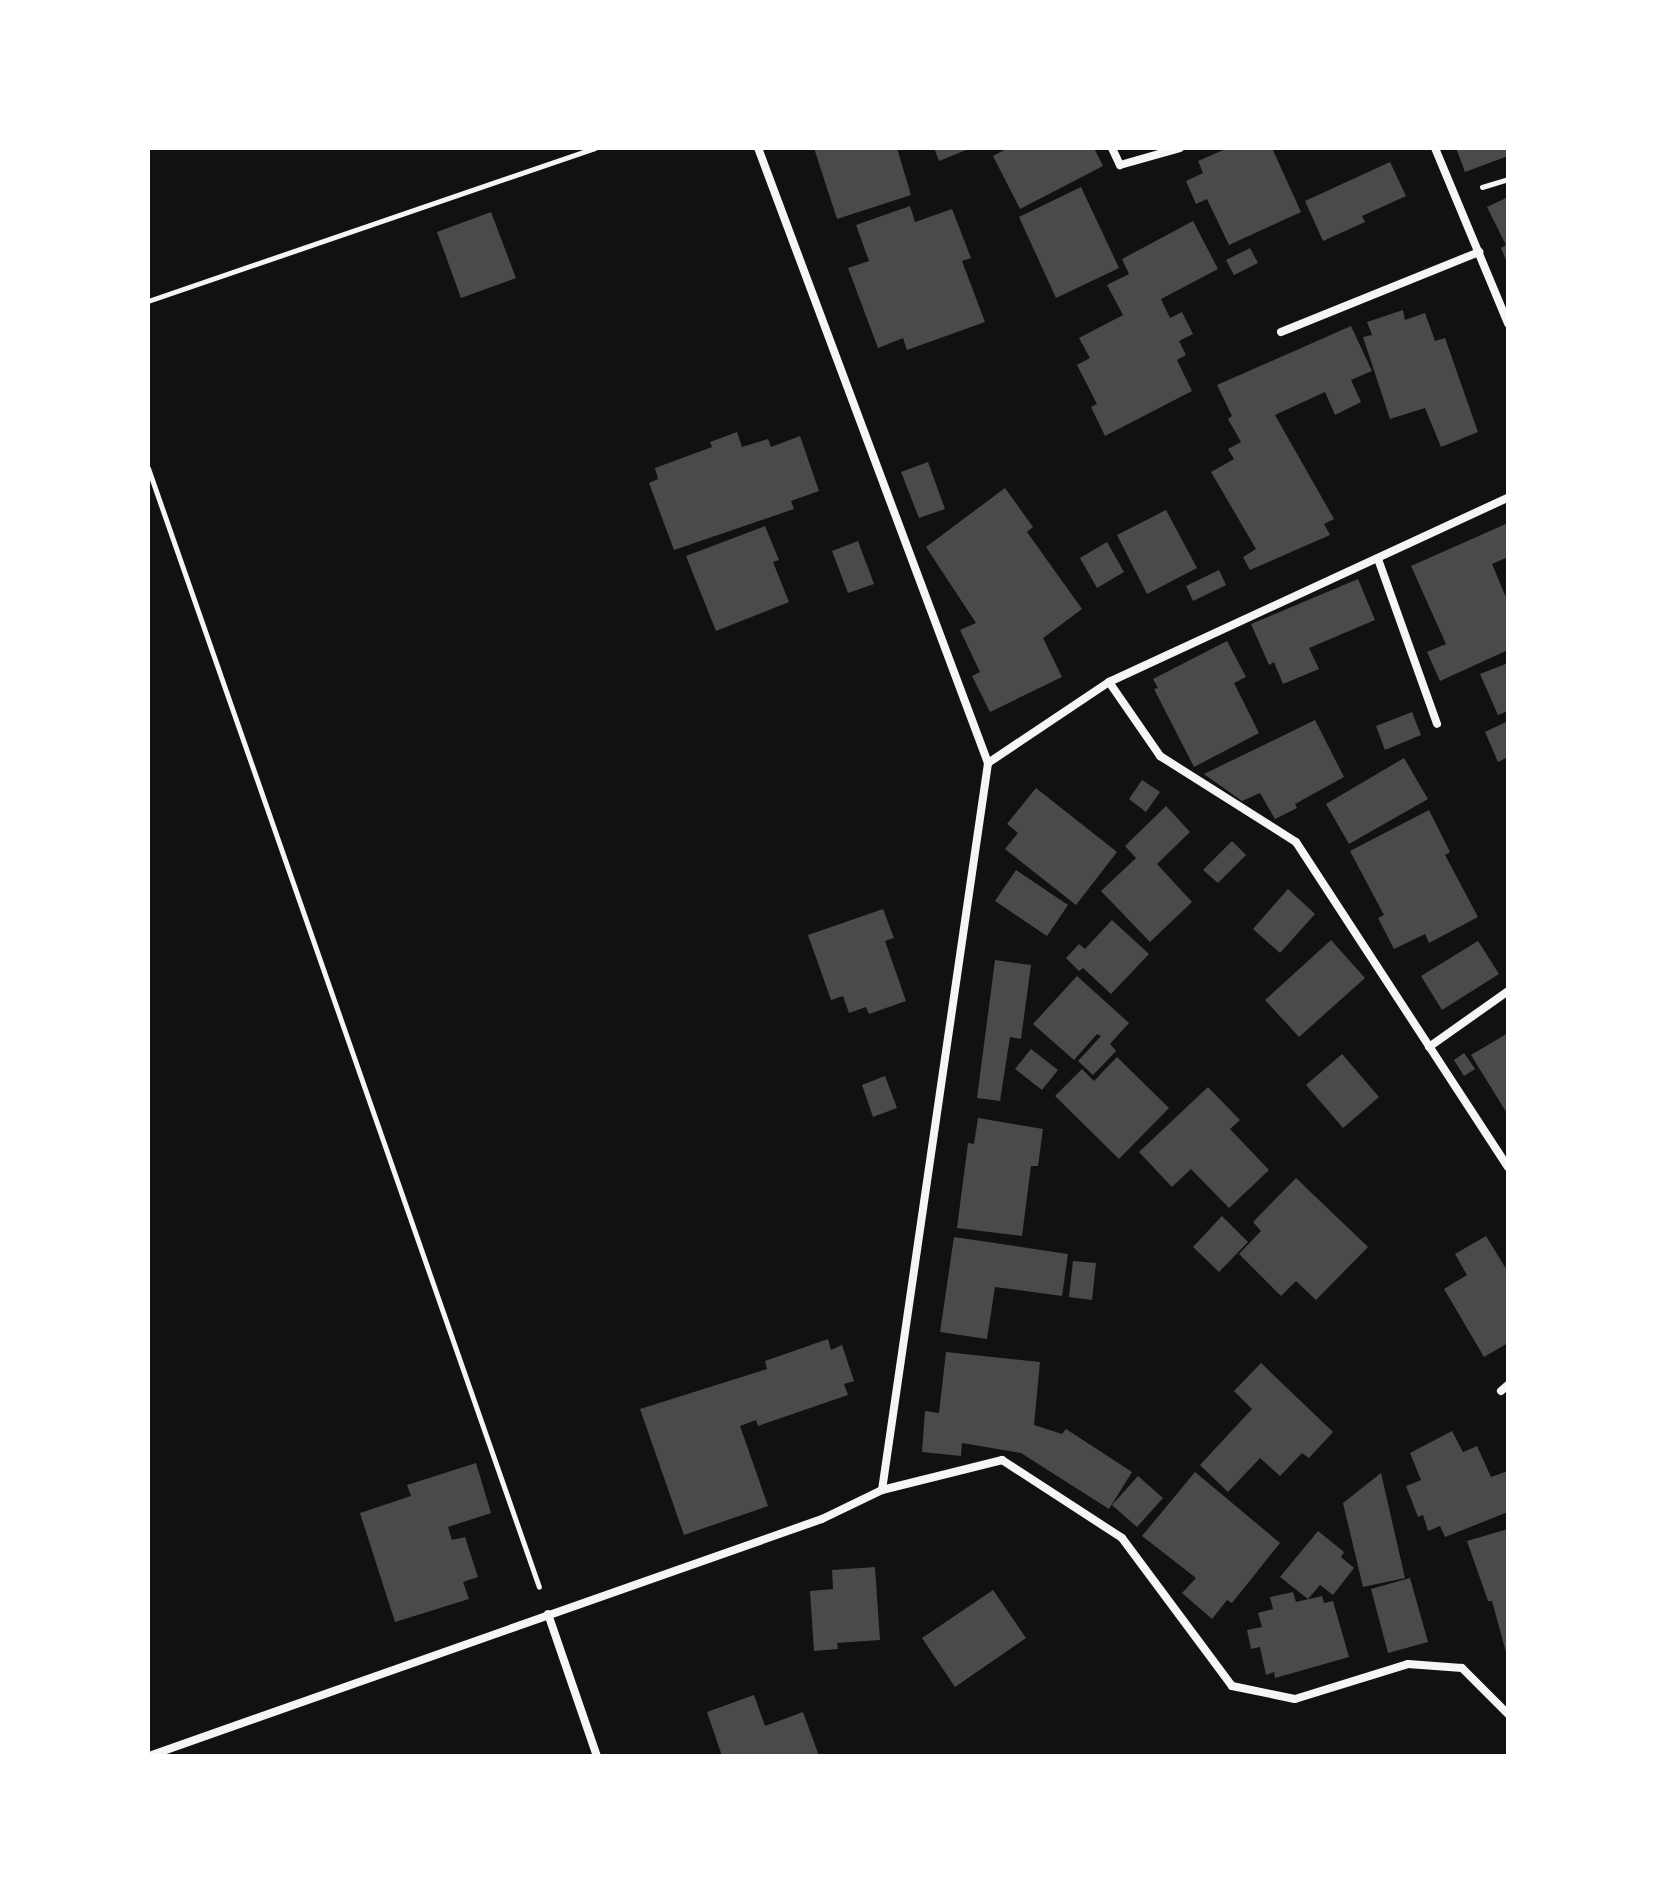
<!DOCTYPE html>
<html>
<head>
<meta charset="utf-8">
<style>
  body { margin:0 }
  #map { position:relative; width:1656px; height:1904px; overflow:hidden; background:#111; font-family:Merriweather,serif }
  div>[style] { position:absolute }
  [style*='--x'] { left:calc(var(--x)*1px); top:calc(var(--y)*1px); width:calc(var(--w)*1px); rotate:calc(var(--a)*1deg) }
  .building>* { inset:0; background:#4a4a4a }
  .path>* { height:5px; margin:-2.5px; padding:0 2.5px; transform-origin:2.5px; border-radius:2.5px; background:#f5f5f5 }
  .minor>* { height:8px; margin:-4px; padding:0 4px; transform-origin:4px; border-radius:4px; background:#f5f5f5 }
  span { translate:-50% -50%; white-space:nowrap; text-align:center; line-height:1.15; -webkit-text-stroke:6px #fff; paint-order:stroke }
  .frame { position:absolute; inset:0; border:150px solid #fff; pointer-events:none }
</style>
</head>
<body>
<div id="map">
  <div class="building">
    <div style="clip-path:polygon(814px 148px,897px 148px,911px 195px,837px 219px)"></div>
    <div style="clip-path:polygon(934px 148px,971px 148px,939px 161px)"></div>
    <div style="clip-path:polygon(1008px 148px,1094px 148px,1103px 166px,1020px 209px,993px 156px)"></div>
    <div style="clip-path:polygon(1228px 148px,1272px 148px,1301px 212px,1229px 245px,1207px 199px,1196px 204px,1186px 181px,1203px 173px,1198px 161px)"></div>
    <div style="clip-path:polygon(1456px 148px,1508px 148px,1508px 156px,1465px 172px)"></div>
    <div style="clip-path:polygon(1390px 162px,1406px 196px,1362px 216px,1365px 222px,1323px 241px,1305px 201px)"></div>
    <div style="clip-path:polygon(1081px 187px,1119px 268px,1056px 298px,1019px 217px)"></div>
    <div style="clip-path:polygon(1508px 197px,1508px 265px,1501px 248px,1506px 245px,1487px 207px)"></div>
    <div style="clip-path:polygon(910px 206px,915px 222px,952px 209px,971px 258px,962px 261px,985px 322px,907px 350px,903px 338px,878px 348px,848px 268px,869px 261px,856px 225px)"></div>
    <div style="clip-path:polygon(491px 212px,516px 278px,461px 298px,437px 232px)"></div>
    <div style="clip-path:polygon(1193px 221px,1218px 269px,1161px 299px,1170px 318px,1182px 312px,1193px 334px,1179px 341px,1186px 355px,1177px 360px,1192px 391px,1105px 436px,1091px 407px,1097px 404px,1077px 365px,1090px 358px,1079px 338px,1123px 315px,1107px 285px,1129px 274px,1122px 259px)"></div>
    <div style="clip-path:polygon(1250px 248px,1258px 263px,1234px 275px,1226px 260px)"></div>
    <div style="clip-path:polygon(1403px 310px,1405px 320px,1425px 313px,1435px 341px,1445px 338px,1478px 432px,1441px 447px,1425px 408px,1390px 419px,1363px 337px,1372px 335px,1367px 322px)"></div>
    <div style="clip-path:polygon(1351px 326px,1372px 371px,1351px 380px,1361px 402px,1335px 415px,1325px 392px,1275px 415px,1334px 519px,1324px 524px,1330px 535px,1250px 570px,1243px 557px,1256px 549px,1211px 472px,1234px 459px,1228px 449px,1241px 442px,1228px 419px,1232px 416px,1217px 385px)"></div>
    <div style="clip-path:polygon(737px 432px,742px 447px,768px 439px,771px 447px,800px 436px,819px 491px,791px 501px,794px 509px,674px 550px,649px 483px,658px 479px,655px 468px,712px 447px,710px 442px)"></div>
    <div style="clip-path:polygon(928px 462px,945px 509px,919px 518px,901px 472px)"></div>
    <div style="clip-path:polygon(1005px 488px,1033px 527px,1027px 532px,1082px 609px,1043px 638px,1062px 677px,990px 712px,972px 676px,980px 672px,960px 630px,976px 623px,926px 547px)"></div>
    <div style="clip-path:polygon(1166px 510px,1197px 568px,1147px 594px,1117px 535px)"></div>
    <div style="clip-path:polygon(1508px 523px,1508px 557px,1492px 564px,1508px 602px,1508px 650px,1440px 681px,1427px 652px,1446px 644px,1411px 566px)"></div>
    <div style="clip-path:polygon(765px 526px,779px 560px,773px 562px,789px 602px,716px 631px,686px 556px)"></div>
    <div style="clip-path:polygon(858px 541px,874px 584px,848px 593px,832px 551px)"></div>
    <div style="clip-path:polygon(1107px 542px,1124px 572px,1097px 588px,1080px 558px)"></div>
    <div style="clip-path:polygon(1219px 570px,1226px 585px,1193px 601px,1186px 586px)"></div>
    <div style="clip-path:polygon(1358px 579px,1375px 620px,1309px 648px,1319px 669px,1283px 684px,1274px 662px,1269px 665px,1251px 624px)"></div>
    <div style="clip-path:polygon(1227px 641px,1246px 677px,1234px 683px,1259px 733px,1194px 767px,1154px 689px,1158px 688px,1153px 679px)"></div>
    <div style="clip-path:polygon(1508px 663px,1508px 711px,1498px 715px,1480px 674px)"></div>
    <div style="clip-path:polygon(1412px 712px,1421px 735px,1385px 750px,1376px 726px)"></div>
    <div style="clip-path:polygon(1315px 720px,1344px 777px,1295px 804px,1297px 808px,1275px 819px,1260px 793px,1242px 801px,1204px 774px)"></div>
    <div style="clip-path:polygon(1508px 721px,1508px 757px,1498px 762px,1485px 732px)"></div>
    <div style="clip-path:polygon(1404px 758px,1428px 799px,1349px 844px,1326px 804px)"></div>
    <div style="clip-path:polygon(1142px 780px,1160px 792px,1146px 812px,1129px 799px)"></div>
    <div style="clip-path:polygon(1036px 788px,1117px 852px,1076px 905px,1005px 849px,1018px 833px,1007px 824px)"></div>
    <div style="clip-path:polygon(1166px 806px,1190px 832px,1157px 864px,1192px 902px,1150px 942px,1101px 891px,1136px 858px,1125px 846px)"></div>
    <div style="clip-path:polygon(1429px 810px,1450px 852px,1445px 855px,1478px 917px,1429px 943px,1425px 934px,1394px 949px,1378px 918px,1384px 915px,1350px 851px)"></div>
    <div style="clip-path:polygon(1232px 841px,1246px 855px,1218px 883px,1203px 870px)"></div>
    <div style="clip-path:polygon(1016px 870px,1068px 905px,1047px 936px,995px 901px)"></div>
    <div style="clip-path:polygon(1288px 889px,1315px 914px,1280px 953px,1253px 929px)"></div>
    <div style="clip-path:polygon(883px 909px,894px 938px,885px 941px,906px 1001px,869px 1014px,866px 1007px,849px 1013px,843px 996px,831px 1000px,808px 935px)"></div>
    <div style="clip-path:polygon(1112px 920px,1149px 954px,1111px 994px,1083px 968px,1079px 971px,1066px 958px,1079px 944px,1085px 949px)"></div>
    <div style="clip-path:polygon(1331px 940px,1365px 978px,1299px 1037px,1265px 1000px)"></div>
    <div style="clip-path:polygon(1478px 941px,1499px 974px,1442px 1010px,1421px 976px)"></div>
    <div style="clip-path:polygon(995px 960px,1031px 965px,1021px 1039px,1010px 1037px,1000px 1101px,977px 1098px)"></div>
    <div style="clip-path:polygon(1077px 976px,1129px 1023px,1110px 1044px,1116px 1051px,1093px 1075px,1078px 1061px,1101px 1036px,1097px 1034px,1074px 1060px,1033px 1024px)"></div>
    <div style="clip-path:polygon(1508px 1033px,1508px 1115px,1471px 1055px)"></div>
    <div style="clip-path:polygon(1031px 1049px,1058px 1070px,1042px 1090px,1015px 1069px)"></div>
    <div style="clip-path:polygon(1464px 1053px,1475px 1069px,1464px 1076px,1454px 1060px)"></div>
    <div style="clip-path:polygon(1342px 1054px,1379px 1097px,1343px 1128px,1306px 1085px)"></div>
    <div style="clip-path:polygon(1117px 1057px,1169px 1108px,1119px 1159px,1055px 1096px,1082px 1069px,1094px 1081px)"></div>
    <div style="clip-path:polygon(885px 1076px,897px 1108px,873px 1117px,862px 1085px)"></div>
    <div style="clip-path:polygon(1208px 1087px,1240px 1120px,1230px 1129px,1269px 1170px,1229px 1208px,1191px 1169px,1172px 1187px,1139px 1152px)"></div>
    <div style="clip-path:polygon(978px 1118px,1043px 1129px,1038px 1166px,1031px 1166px,1022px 1236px,957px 1228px,968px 1143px,974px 1144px)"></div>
    <div style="clip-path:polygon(1296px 1178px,1368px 1247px,1316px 1300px,1296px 1281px,1281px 1296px,1239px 1254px,1261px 1231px,1253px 1222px)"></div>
    <div style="clip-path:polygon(1222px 1216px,1248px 1242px,1219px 1272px,1193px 1247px)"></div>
    <div style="clip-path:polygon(1486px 1236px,1508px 1272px,1508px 1343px,1484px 1357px,1444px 1289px,1467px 1275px,1455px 1254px)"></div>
    <div style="clip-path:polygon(954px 1237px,1068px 1254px,1062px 1296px,995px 1287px,987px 1339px,940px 1332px)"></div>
    <div style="clip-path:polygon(1073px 1261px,1096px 1263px,1092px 1300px,1069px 1297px)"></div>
    <div style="clip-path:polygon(828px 1339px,831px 1350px,842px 1345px,854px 1381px,844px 1384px,848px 1395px,758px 1426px,756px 1420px,740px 1426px,768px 1506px,684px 1535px,640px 1409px,767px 1369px,765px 1361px)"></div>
    <div style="clip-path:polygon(946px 1352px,1040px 1362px,1034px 1425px,1062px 1434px,1066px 1429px,1132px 1472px,1109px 1509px,1021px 1453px,962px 1443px,961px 1456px,922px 1452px,925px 1411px,939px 1413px)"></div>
    <div style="clip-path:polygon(1261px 1363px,1333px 1432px,1309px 1458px,1302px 1453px,1280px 1476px,1260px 1458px,1228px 1492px,1200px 1465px,1252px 1409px,1234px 1391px)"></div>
    <div style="clip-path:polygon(1452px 1431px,1463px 1452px,1477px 1446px,1491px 1477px,1508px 1471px,1508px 1512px,1445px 1537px,1440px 1526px,1428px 1531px,1423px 1515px,1418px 1517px,1406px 1486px,1421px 1480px,1410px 1453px)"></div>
    <div style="clip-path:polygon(476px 1463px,491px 1513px,448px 1527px,452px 1540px,465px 1537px,478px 1577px,463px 1582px,469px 1599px,395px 1622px,360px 1513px,411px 1496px,407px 1485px)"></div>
    <div style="clip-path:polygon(1195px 1472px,1280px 1543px,1232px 1603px,1227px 1600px,1212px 1619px,1182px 1593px,1196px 1578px,1142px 1536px)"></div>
    <div style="clip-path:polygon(1381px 1473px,1405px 1578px,1363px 1587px,1343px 1503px)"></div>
    <div style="clip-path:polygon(1138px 1476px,1163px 1498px,1137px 1527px,1112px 1505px)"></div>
    <div style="clip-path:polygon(1508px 1529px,1508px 1655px,1507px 1656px,1492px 1601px,1488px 1601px,1467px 1541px)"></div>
    <div style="clip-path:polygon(1318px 1531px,1344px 1552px,1341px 1557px,1354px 1568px,1333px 1595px,1320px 1585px,1308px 1599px,1280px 1577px)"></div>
    <div style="clip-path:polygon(875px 1567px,880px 1640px,837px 1643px,838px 1649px,814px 1651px,810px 1591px,833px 1589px,832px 1570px)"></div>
    <div style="clip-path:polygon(1410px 1578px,1428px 1642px,1388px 1653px,1371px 1589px)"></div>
    <div style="clip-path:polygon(993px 1590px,1026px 1638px,955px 1687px,922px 1638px)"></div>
    <div style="clip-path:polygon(1293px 1592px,1296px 1602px,1322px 1596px,1324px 1603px,1333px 1601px,1349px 1657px,1275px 1678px,1274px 1672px,1266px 1675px,1260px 1647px,1251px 1649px,1247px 1630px,1262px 1627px,1258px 1613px,1273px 1609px,1270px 1597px)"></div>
    <div style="clip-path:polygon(754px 1695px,765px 1726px,803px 1712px,819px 1756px,722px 1756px,707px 1712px)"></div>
  </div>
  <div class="path">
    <div style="--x:1482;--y:187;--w:27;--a:-17"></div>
    <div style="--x:148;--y:301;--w:472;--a:-18.9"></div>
    <div style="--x:148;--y:468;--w:1185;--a:70.74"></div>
  </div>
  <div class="minor">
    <div style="--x:1112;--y:148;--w:19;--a:65"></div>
    <div style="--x:1120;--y:165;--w:62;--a:-15.8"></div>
    <div style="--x:1435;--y:148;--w:190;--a:67.4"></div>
    <div style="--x:1281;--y:332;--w:214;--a:-22"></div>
    <div style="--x:1378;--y:559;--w:175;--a:70.3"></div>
    <div style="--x:1109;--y:682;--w:90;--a:55.4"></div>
    <div style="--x:1160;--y:756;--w:161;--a:32.3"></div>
    <div style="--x:1296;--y:842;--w:388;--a:56.9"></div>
    <div style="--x:988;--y:763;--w:146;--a:-33.8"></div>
    <div style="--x:1109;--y:682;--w:439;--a:-24.8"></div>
    <div style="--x:1429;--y:1047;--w:97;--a:-35.3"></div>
    <div style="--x:1501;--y:1391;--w:9;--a:-41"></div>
    <div style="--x:882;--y:1490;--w:124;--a:-14"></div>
    <div style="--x:1002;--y:1460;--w:143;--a:33"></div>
    <div style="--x:1122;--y:1538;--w:184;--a:53.4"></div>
    <div style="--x:1232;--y:1686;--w:64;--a:11.7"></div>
    <div style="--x:1295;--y:1699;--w:118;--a:-17.2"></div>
    <div style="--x:1408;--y:1664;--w:54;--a:4.2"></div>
    <div style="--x:1462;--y:1668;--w:65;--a:45"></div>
    <div style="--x:548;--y:1614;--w:150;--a:71"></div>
    <div style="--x:149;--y:1756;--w:714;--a:-19.4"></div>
    <div style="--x:822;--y:1519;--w:67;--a:-25.8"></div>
    <div style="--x:882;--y:1490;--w:735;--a:-81.7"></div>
    <div style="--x:988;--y:763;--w:657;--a:-110.5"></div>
  </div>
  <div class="frame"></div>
</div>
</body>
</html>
